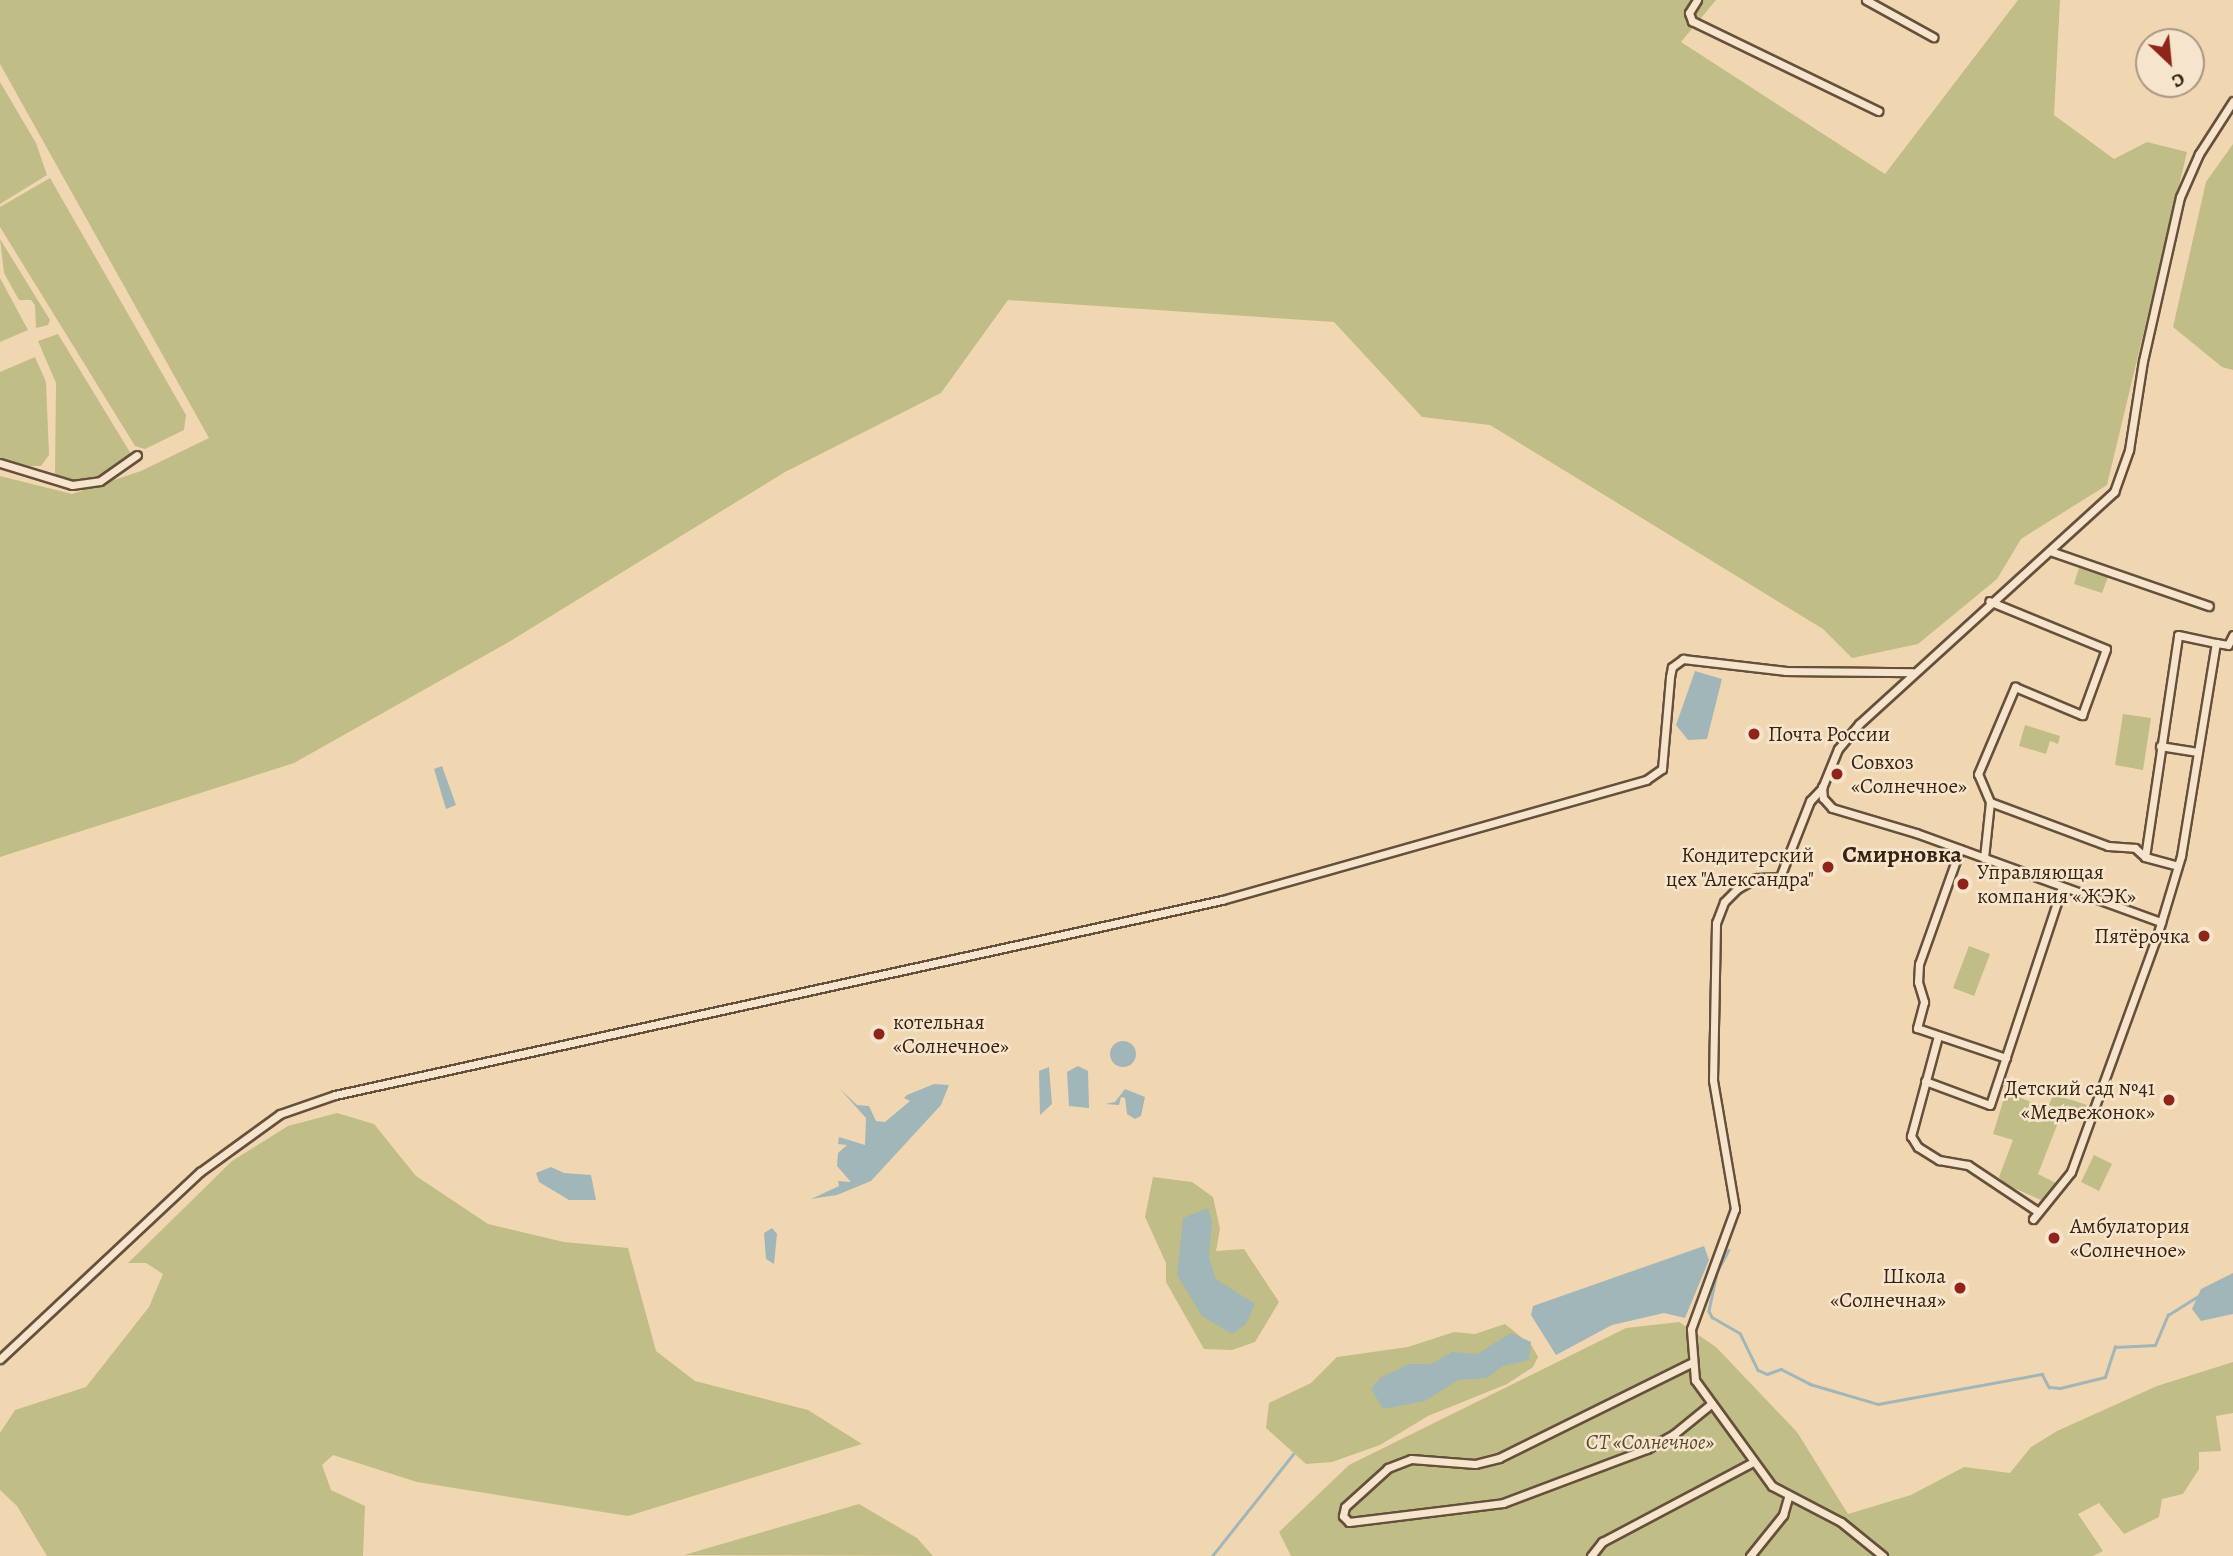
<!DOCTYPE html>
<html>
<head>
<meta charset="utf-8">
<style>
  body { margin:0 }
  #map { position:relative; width:2233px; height:1556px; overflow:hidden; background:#f1d7b1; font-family:Alegreya,serif }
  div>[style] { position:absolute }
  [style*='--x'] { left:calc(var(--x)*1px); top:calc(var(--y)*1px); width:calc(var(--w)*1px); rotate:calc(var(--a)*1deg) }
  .green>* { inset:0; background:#c0bd87 }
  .water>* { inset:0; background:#a1b6b8 }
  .round { border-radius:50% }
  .stream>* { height:2.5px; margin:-1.25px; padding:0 1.25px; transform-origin:1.25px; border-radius:1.25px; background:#a1b6b8 }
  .roads { filter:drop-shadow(2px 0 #67503b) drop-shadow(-2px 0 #67503b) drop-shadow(0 2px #67503b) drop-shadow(0 -2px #67503b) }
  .street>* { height:7px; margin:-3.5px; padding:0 3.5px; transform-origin:3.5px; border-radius:3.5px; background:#f6e5cc }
  .dots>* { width:19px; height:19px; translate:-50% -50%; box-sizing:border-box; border:4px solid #f6e5cc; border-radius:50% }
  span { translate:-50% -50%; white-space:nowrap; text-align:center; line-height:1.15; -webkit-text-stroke:5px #f6e5cc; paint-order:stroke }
  .poi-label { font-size:21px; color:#392314 }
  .left { translate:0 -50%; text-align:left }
  .right { translate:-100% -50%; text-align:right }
  .park-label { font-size:21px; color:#5b4a31; font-style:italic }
  .quarter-label { font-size:24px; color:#392314; font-weight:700 }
  .north { position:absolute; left:2135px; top:28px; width:70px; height:70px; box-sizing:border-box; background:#f6e5cc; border:2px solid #aa9782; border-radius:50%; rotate:154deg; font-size:19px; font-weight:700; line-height:28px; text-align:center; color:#392314 }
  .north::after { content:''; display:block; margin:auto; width:24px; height:32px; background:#8f2418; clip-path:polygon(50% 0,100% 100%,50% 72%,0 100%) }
</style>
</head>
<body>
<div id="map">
  <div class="green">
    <div style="clip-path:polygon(0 0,1716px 0,1681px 42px,1885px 174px,2018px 0,2060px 0,2054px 115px,2114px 159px,2147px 142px,2187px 152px,2107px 485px,2021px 539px,1997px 579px,1918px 644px,1852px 658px,1823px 629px,1490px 425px,1422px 417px,1334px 322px,1008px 300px,941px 393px,785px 472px,507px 643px,294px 763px,0 857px,0 476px,72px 494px,141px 471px,209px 438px,0 64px)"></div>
    <div style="clip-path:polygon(0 82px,36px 143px,47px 175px,0 204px)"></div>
    <div style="clip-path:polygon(2233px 144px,2233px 370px,2222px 367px,2173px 327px,2206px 182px)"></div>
    <div style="clip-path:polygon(50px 178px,186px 415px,184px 430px,145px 449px,135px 446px,0 227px,0 207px)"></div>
    <div style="clip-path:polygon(0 239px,50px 320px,48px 325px,36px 328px,35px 305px,31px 300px,19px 300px,4px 273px)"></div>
    <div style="clip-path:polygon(0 278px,28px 330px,0 342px)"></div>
    <div style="clip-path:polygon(58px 334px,131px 454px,95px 480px,68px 482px,55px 476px,56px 383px,38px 341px)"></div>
    <div style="clip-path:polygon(35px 357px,46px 382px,49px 455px,41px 466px,30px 466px,0 459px,0 372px)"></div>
    <div style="clip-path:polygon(2079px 568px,2108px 577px,2102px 593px,2074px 584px)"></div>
    <div style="clip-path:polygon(2123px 714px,2151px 718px,2143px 770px,2115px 765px)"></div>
    <div style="clip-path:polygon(2025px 725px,2060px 736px,2058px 744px,2050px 741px,2046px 754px,2019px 746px)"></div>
    <div style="clip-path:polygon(1969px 946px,1990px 954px,1974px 996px,1953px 988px)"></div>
    <div style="clip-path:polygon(2009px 1082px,2018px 1085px,2014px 1095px,2061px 1115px,2038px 1174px,2058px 1184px,2041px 1200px,2005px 1184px,1999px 1177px,2013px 1140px,1993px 1134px)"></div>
    <div style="clip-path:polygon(2053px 1095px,2072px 1100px,2087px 1105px,2079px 1116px,2049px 1105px)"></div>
    <div style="clip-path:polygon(337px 1113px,374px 1124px,416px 1176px,488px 1224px,564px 1242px,628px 1248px,656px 1351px,695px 1381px,808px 1410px,862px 1444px,628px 1516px,417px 1482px,333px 1455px,322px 1465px,331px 1490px,365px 1506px,363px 1556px,47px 1556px,17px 1506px,0 1490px,0 1433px,15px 1410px,86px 1387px,149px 1307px,163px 1274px,146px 1263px,128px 1263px,232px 1161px,288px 1126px)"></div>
    <div style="clip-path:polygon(2094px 1155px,2112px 1164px,2099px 1191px,2081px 1182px)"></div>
    <div style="clip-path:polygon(1153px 1177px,1192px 1182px,1213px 1197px,1220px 1229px,1216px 1251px,1244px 1249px,1279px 1302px,1255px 1342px,1232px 1350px,1204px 1349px,1166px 1282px,1166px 1263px,1145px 1217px)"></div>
    <div style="clip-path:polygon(1679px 1322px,1716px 1347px,1797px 1432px,1848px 1514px,1911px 1495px,1964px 1467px,2010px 1473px,2031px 1447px,2057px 1431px,2157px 1386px,2233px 1362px,2233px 1413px,2216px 1416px,2221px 1451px,2199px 1452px,2199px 1469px,2183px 1494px,2162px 1499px,2159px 1517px,2124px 1534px,2099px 1503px,2078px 1514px,2103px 1551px,2093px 1556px,1291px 1556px,1279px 1532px,1349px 1465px,1626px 1328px)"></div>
    <div style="clip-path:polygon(1505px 1324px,1532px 1346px,1538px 1357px,1533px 1367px,1507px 1384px,1428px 1416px,1380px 1445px,1332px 1462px,1306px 1464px,1266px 1428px,1269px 1403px,1311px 1383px,1337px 1357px,1408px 1347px,1454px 1332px,1475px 1334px)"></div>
    <div style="clip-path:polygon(859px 1504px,917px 1538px,933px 1556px,684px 1555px)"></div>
  </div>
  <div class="water">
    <div style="clip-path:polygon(1695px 671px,1722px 679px,1707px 739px,1688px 740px,1676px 725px)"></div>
    <div style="clip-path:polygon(442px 766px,456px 805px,446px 809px,434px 769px)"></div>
    <div class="round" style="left:1110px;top:1041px;width:26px;height:26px"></div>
    <div style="clip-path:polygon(1078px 1066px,1088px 1071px,1089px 1108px,1069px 1106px,1067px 1072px)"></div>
    <div style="clip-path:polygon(1049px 1067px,1052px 1104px,1040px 1115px,1039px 1071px)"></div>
    <div style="clip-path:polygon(934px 1084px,949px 1085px,941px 1105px,871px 1181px,837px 1195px,811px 1199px,839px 1186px,838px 1181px,851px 1182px,837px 1166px,838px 1153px,847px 1145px,838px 1144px,839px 1137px,865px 1145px,866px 1118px,839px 1088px,857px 1105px,869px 1106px,876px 1121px,885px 1122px,910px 1101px,904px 1098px,907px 1095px)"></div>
    <div style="clip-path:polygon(1125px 1089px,1145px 1097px,1141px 1116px,1135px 1119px,1127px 1114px,1125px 1098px,1121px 1097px,1119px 1105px,1105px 1104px,1115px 1102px)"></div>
    <div style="clip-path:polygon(551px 1167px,564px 1173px,591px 1175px,596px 1200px,569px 1200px,539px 1182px,536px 1173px)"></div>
    <div style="clip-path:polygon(1208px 1208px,1212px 1222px,1209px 1258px,1216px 1279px,1255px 1304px,1246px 1324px,1232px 1334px,1202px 1316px,1177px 1275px,1183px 1218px)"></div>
    <div style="clip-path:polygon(772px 1228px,777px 1234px,774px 1264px,766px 1259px,764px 1233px)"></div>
    <div style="clip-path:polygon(1704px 1246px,1709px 1260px,1685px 1318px,1664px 1313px,1612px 1325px,1556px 1355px,1531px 1315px,1533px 1306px)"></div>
    <div style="clip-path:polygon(2233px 1273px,2233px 1314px,2201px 1321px,2192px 1309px,2201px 1289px)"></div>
    <div style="clip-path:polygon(1511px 1333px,1531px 1342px,1529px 1360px,1503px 1366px,1487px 1378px,1458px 1380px,1425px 1401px,1383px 1409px,1371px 1389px,1380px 1378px,1409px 1364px,1431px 1364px,1452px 1352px,1477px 1354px)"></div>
  </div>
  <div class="stream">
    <div style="--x:1729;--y:1250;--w:26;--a:118"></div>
    <div style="--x:1717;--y:1273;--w:39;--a:102"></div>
    <div style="--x:1709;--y:1311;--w:7;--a:63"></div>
    <div style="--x:1712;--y:1317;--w:32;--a:30"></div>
    <div style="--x:1740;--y:1333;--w:41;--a:64.1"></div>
    <div style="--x:1758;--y:1370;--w:10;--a:24"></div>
    <div style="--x:1767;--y:1374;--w:15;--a:-20"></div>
    <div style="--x:1781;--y:1369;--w:33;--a:27"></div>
    <div style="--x:1810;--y:1384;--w:71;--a:16.4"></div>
    <div style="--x:1878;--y:1404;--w:167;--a:-10.4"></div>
    <div style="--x:2042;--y:1374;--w:15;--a:62"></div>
    <div style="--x:2049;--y:1387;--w:11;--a:5"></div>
    <div style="--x:2060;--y:1388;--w:46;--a:-13.7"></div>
    <div style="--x:2105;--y:1377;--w:32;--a:-72"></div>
    <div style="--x:2115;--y:1347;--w:40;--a:-2.9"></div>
    <div style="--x:2155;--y:1345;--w:33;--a:-67"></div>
    <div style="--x:2168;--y:1315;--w:38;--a:-32"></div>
    <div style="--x:1212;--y:1556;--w:130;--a:-51.5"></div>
  </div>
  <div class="roads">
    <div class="street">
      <div style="--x:1697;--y:0;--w:15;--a:122"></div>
      <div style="--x:1689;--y:13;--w:9;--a:69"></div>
      <div style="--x:1692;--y:21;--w:207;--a:25.8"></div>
      <div style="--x:1866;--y:0;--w:77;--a:28.9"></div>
      <div style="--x:0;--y:463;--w:75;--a:17"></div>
      <div style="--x:72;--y:485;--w:28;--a:-8"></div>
      <div style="--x:100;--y:481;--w:45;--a:-35.1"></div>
      <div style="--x:2050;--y:551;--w:168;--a:19.1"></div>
      <div style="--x:2160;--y:746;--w:38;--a:9"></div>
      <div style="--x:1822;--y:787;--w:11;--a:85"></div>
      <div style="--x:1823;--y:798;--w:13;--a:48"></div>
      <div style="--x:1832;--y:808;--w:88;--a:16.6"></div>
      <div style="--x:1916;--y:833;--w:261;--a:20"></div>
      <div style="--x:1990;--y:802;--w:126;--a:20.4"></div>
      <div style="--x:2108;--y:846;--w:27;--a:4"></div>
      <div style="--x:2135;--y:848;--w:13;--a:42"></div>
      <div style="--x:2145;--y:857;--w:34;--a:15"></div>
      <div style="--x:1960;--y:849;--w:122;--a:109.6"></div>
      <div style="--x:1919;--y:964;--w:18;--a:93"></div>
      <div style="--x:1918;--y:982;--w:21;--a:73"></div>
      <div style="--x:1924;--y:1002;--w:27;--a:105"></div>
      <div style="--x:1917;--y:1028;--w:94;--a:18.6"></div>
      <div style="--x:2145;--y:857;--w:224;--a:-81.5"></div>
      <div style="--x:2178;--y:635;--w:39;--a:12"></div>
      <div style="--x:1984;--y:858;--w:56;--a:-83.9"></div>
      <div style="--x:1990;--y:802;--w:30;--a:-113"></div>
      <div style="--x:1978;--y:774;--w:95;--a:-67"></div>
      <div style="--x:2015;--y:687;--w:73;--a:22.7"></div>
      <div style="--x:2082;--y:715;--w:70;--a:-70"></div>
      <div style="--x:2106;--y:649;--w:126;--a:-157.7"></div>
      <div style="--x:1938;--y:1036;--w:104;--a:105.1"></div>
      <div style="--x:1911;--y:1136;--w:13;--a:58"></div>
      <div style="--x:1918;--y:1147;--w:25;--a:32"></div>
      <div style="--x:1939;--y:1160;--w:29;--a:10"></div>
      <div style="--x:1968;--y:1165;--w:83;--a:33.7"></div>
      <div style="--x:1925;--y:1081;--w:69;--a:20.3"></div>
      <div style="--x:1990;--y:1105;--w:230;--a:-71.7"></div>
      <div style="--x:2033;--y:1219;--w:60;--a:-51"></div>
      <div style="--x:2071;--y:1172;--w:251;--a:-70"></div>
      <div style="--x:2157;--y:936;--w:84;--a:-73.3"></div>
      <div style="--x:2181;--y:856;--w:216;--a:-80.7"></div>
      <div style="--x:2216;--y:643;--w:12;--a:9"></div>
      <div style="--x:2228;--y:645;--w:11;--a:-63"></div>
      <div style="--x:0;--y:1359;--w:274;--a:-43.1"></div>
      <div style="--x:200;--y:1172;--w:99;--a:-35.9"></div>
      <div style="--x:280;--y:1114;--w:58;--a:-19.1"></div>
      <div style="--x:335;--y:1095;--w:908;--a:-12.4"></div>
      <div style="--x:1222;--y:900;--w:441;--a:-15.8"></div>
      <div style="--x:1646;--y:780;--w:19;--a:-35"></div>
      <div style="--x:1662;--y:769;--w:92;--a:-85"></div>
      <div style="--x:1670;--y:677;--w:10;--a:-79"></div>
      <div style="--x:1672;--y:667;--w:14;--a:-36"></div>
      <div style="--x:1683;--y:659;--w:104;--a:6.6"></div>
      <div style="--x:1786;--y:671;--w:126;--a:0.5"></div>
      <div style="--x:1691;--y:1363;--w:214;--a:153.7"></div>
      <div style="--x:1499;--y:1458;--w:25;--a:166"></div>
      <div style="--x:1475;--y:1464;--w:64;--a:-175.5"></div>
      <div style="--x:1411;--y:1459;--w:25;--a:159"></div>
      <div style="--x:1388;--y:1468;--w:58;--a:137.8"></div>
      <div style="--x:1345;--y:1507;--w:9;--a:103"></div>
      <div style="--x:1343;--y:1516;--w:8;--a:45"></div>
      <div style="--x:1349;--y:1522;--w:155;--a:-7"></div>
      <div style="--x:1503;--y:1503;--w:154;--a:-20.6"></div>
      <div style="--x:1647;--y:1449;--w:31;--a:-29"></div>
      <div style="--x:1674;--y:1434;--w:48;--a:-39"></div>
      <div style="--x:1591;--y:1556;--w:18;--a:-52"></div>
      <div style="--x:1602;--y:1542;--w:171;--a:-27.9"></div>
      <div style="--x:1750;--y:1556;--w:53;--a:-51.2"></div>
      <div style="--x:1783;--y:1515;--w:19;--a:-74"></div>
      <div style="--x:1883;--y:1556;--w:54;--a:-141"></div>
      <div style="--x:1841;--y:1522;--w:78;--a:-152.4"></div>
      <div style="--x:1772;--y:1486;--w:131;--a:-126"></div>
      <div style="--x:1695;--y:1380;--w:51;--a:-94.5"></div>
      <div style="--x:1691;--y:1329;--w:128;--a:-69.9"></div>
      <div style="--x:1735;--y:1209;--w:131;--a:-99.7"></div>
      <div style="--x:1713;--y:1080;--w:157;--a:-88.9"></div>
      <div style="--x:1716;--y:923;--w:22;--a:-69"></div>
      <div style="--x:1724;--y:902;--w:18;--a:-45"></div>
      <div style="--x:1737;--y:889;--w:22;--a:-30"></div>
      <div style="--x:1756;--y:878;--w:24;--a:-2"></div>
      <div style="--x:1780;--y:877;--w:82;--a:-68.5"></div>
      <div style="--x:1810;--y:801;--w:18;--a:-47"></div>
      <div style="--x:1822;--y:788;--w:42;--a:-67.7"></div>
      <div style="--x:1838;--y:749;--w:33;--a:-50"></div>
      <div style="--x:1859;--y:724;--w:345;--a:-42.3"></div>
      <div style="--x:2114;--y:492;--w:45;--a:-70.3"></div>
      <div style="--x:2129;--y:450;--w:90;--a:-81.1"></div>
      <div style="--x:2143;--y:361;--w:168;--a:-77.3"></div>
      <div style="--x:2180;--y:197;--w:47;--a:-66.2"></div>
      <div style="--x:2199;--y:154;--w:63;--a:-57.3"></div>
    </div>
  </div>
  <div class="dots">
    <div style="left:1754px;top:734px;background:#8f2418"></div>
    <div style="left:1837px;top:774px;background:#8f2418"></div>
    <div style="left:1828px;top:867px;background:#8f2418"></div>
    <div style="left:1963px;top:884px;background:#8f2418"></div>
    <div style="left:2204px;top:936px;background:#8f2418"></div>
    <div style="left:879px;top:1034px;background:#8f2418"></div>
    <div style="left:2169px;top:1100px;background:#8f2418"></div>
    <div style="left:2054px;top:1238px;background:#8f2418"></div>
    <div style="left:1960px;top:1288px;background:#8f2418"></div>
  </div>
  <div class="poi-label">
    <span class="left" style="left:1768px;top:734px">Почта России</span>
    <span class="left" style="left:1851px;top:774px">Совхоз<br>«Солнечное»</span>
    <span class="right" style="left:1814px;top:867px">Кондитерский<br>цех "Александра"</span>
    <span class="left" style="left:1977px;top:884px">Управляющая<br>компания «ЖЭК»</span>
    <span class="right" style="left:2190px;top:936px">Пятёрочка</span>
    <span class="left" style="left:893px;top:1034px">котельная<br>«Солнечное»</span>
    <span class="right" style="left:2155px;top:1100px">Детский сад №41<br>«Медвежонок»</span>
    <span class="left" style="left:2070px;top:1238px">Амбулатория<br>«Солнечное»</span>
    <span class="right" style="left:1946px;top:1288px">Школа<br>«Солнечная»</span>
  </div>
  <div class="park-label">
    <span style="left:1650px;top:1442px">СТ «Солнечное»</span>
  </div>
  <div class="quarter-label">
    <span style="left:1902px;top:855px">Смирновка</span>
  </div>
  <div class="north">С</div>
</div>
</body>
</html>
